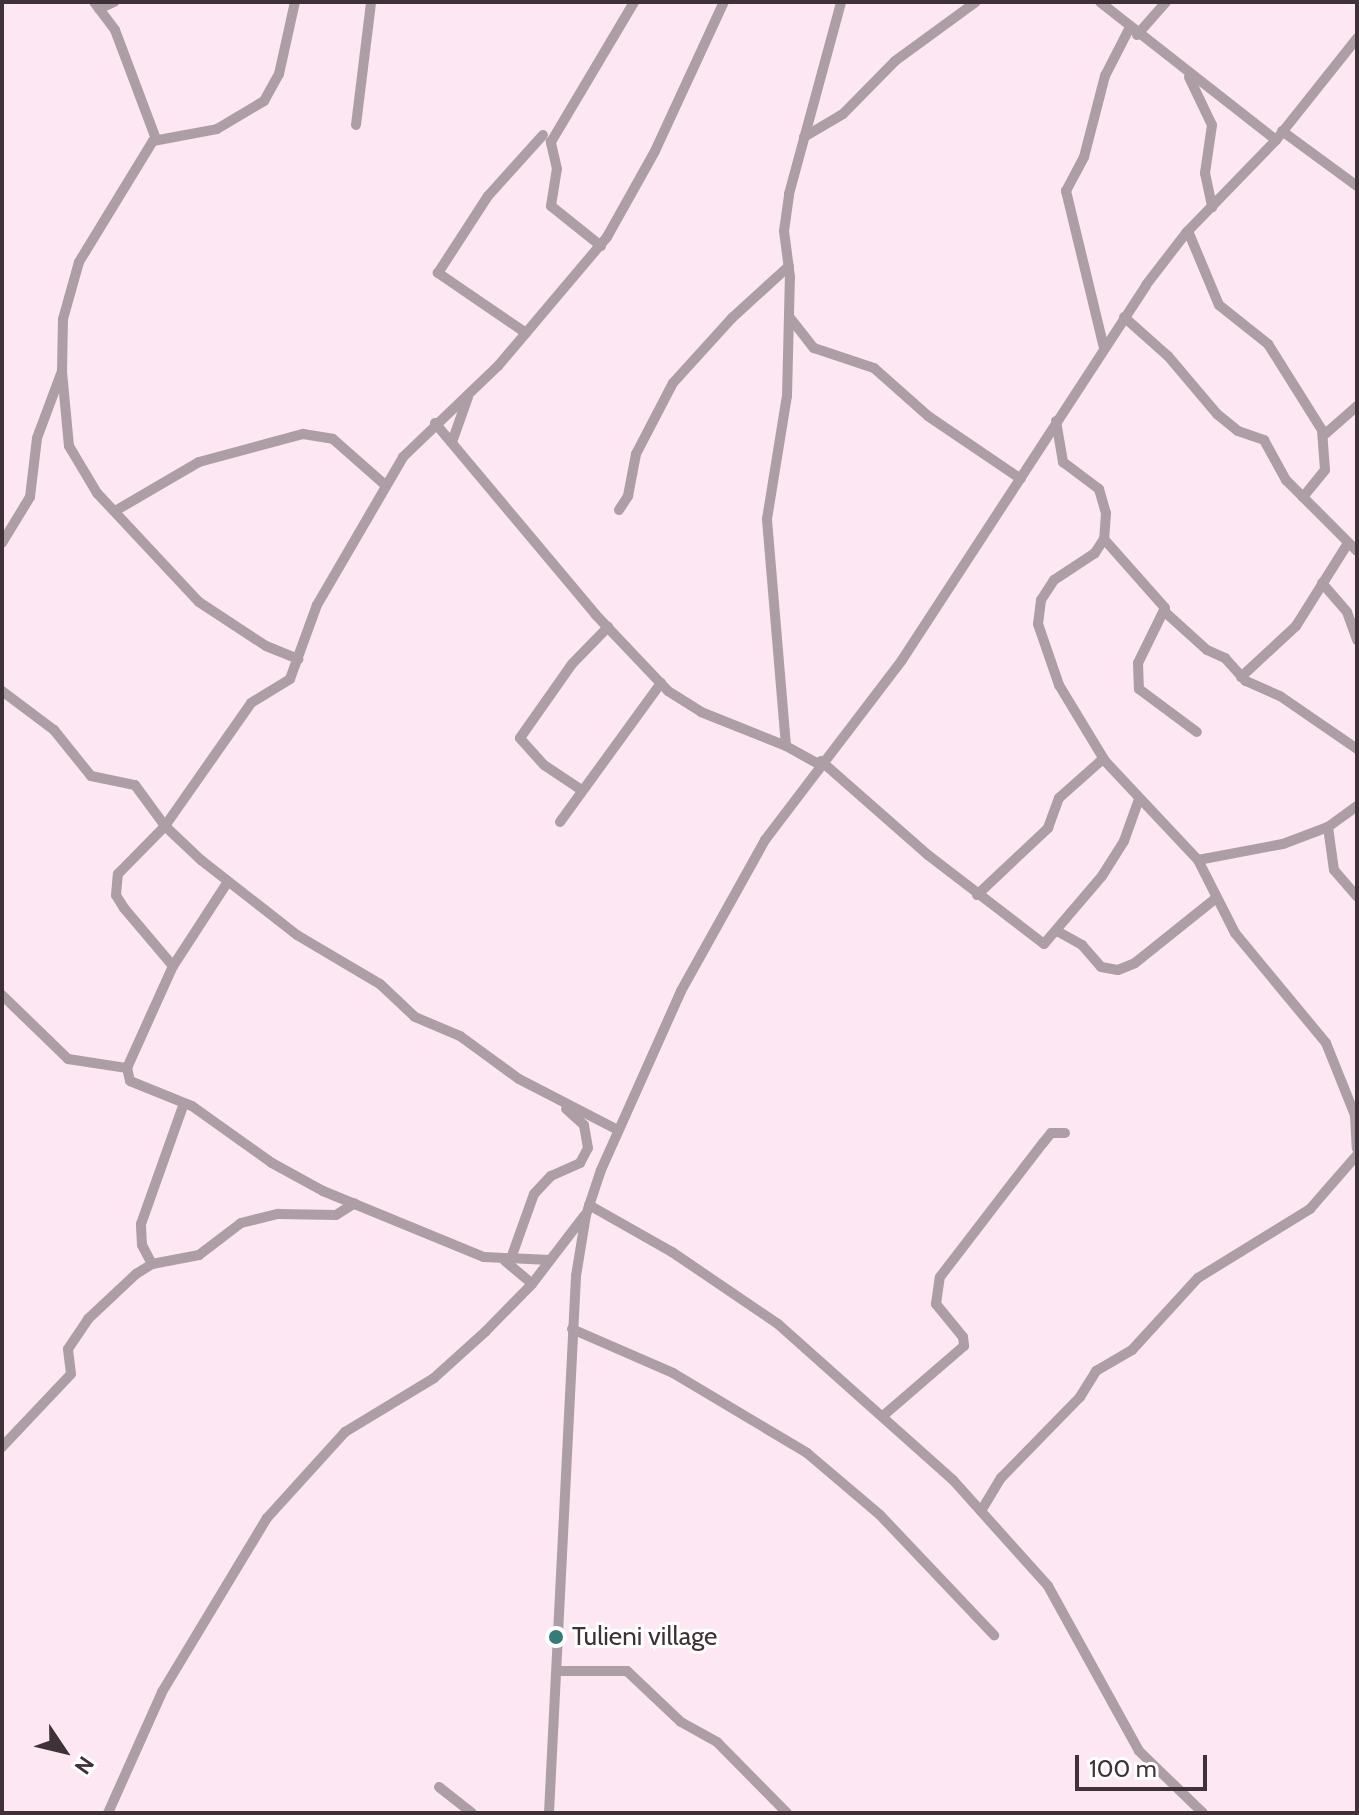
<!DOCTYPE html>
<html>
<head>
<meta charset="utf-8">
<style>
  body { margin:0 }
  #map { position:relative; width:1359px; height:1815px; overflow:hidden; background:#fde7f2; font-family:Cabin,sans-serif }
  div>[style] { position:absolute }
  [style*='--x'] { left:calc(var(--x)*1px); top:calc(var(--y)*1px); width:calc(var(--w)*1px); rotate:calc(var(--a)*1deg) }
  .minor>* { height:10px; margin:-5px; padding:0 5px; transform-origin:5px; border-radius:5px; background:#ad9ea5 }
  .dots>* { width:22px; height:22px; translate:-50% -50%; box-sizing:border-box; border:4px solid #fff; border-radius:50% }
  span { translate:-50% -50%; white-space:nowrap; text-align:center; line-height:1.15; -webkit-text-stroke:6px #fff; paint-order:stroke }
  .poi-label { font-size:26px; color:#3f3138 }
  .left { translate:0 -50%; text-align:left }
  .frame { position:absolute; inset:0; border:4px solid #3f3138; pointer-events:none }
  .north { position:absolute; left:24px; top:1711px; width:80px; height:80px; -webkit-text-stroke:6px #fff; paint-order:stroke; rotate:125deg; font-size:22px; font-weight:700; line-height:32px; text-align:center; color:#3f3138 }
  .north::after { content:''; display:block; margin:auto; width:28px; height:36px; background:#3f3138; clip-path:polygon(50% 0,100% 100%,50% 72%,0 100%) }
  .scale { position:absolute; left:1075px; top:1755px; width:132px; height:36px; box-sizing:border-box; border:4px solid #3f3138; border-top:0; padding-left:10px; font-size:24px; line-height:28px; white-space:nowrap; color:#3f3138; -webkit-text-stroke:6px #fff; paint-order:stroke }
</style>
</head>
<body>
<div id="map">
  <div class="minor">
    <div style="--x:94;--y:2;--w:35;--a:53"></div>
    <div style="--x:115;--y:30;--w:116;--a:69.4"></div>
    <div style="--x:1100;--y:2;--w:224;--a:38.1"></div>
    <div style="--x:99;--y:9;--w:17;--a:-25"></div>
    <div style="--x:1137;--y:35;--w:44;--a:-48.7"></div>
    <div style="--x:1189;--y:77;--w:53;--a:64.4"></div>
    <div style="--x:1212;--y:125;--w:49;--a:98.3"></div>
    <div style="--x:1205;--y:173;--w:35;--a:78"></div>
    <div style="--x:356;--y:125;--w:124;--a:-83"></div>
    <div style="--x:1282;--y:131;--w:93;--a:36.3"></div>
    <div style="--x:804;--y:137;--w:45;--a:-30.5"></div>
    <div style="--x:843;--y:114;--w:74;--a:-45.5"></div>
    <div style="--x:895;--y:61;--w:100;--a:-36.1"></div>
    <div style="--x:1188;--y:231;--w:80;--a:67.3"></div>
    <div style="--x:1219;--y:305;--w:63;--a:38.5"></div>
    <div style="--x:1268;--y:344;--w:102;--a:57.9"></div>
    <div style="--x:1322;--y:430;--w:40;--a:85.7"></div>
    <div style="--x:1325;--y:470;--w:35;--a:129"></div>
    <div style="--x:601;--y:246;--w:64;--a:-141.3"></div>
    <div style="--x:551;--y:206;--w:37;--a:-81"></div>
    <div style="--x:557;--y:169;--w:28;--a:-103"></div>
    <div style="--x:551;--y:142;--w:163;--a:-59.3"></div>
    <div style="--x:1124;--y:317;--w:59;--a:41.6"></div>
    <div style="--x:1168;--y:356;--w:76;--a:49.8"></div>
    <div style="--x:1217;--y:414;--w:27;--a:39"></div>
    <div style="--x:1238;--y:431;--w:28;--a:19"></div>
    <div style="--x:1264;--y:440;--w:46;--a:61.2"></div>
    <div style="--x:1286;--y:480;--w:100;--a:45"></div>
    <div style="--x:791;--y:319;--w:37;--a:52"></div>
    <div style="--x:814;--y:348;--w:63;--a:18.4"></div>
    <div style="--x:874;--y:368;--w:72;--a:41.6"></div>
    <div style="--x:928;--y:416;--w:112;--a:34.1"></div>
    <div style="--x:526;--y:333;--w:107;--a:-145.7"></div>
    <div style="--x:438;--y:273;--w:92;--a:-57"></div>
    <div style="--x:488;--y:196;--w:82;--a:-48"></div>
    <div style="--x:1104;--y:348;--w:162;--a:-103.6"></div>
    <div style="--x:1066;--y:191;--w:38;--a:-62"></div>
    <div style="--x:1084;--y:157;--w:84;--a:-75.5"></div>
    <div style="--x:1105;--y:76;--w:53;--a:-62.9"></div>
    <div style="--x:62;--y:372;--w:74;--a:84.6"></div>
    <div style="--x:69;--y:446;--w:55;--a:59.2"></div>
    <div style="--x:97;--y:493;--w:149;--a:46.9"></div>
    <div style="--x:199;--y:602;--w:80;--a:33.3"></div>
    <div style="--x:266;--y:646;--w:35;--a:22"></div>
    <div style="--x:1056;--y:421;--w:42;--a:80.3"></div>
    <div style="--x:1063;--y:462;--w:45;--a:36.9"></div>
    <div style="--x:1099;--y:489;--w:25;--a:74"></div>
    <div style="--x:1106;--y:513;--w:26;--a:94"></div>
    <div style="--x:1104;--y:539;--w:17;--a:123"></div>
    <div style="--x:1095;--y:553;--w:49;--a:146.6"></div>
    <div style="--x:1054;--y:580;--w:24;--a:123"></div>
    <div style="--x:1041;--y:600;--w:24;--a:97"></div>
    <div style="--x:1038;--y:624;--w:65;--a:71"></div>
    <div style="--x:1059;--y:685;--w:89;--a:58.8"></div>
    <div style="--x:1105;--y:761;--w:136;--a:46.8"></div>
    <div style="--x:1198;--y:860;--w:82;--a:63.1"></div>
    <div style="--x:1235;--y:933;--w:143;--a:50.4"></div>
    <div style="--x:1326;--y:1043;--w:78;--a:68.1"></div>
    <div style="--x:1355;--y:1115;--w:33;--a:87"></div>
    <div style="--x:435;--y:423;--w:249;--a:50"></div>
    <div style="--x:595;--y:614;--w:106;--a:46.5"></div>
    <div style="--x:668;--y:691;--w:39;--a:32"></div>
    <div style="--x:701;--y:712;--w:92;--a:21.8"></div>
    <div style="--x:786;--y:746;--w:37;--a:29"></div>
    <div style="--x:1324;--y:435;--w:44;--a:-41.3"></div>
    <div style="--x:452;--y:442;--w:48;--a:-70.4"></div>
    <div style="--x:619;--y:510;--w:17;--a:-57"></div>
    <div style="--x:628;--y:496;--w:43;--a:-79.2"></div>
    <div style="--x:636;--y:454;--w:80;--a:-62.5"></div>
    <div style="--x:673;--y:383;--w:88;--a:-47.8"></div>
    <div style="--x:732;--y:318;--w:77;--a:-42.4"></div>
    <div style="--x:115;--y:511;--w:97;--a:-30.3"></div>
    <div style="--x:199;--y:462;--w:108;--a:-15.1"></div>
    <div style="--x:303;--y:434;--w:30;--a:9"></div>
    <div style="--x:333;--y:439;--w:68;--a:41.4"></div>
    <div style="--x:1104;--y:539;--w:92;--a:48.5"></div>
    <div style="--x:1165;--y:608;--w:61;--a:116.1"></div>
    <div style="--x:1138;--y:663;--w:26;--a:88"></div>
    <div style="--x:1139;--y:689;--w:72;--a:36.6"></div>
    <div style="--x:2;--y:543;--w:54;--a:-58.7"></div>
    <div style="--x:30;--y:497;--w:59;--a:-83.2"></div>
    <div style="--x:37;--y:438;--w:72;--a:-69.5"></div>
    <div style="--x:62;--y:371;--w:52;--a:-88.9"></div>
    <div style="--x:63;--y:319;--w:59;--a:-74.3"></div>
    <div style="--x:79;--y:262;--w:142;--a:-58.6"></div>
    <div style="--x:153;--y:141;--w:65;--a:-10.6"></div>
    <div style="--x:217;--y:129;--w:55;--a:-30.8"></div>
    <div style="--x:264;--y:101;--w:31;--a:-61"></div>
    <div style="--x:279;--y:74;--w:74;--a:-77.5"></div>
    <div style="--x:1322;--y:583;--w:38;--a:49"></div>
    <div style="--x:1347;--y:612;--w:30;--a:70"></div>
    <div style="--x:1166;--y:613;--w:55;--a:42.1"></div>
    <div style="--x:1207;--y:650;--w:20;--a:24"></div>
    <div style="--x:1225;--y:658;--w:31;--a:48"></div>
    <div style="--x:1246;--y:681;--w:37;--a:24"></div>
    <div style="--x:1280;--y:696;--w:93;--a:34.5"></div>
    <div style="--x:1241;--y:677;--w:75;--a:-42.8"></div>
    <div style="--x:1296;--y:626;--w:98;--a:-57.9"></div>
    <div style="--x:2;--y:691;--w:65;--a:36.9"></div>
    <div style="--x:54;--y:730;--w:59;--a:51.2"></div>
    <div style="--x:91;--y:776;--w:45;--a:11.6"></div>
    <div style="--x:135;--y:785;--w:51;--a:53.8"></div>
    <div style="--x:165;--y:826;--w:50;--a:43.4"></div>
    <div style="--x:201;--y:860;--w:122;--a:38"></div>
    <div style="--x:297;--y:935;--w:96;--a:30.6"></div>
    <div style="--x:380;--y:984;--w:48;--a:43.3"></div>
    <div style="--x:415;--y:1017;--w:49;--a:22.9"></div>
    <div style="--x:460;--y:1036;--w:73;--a:36.1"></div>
    <div style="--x:519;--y:1079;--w:111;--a:27.3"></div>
    <div style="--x:786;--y:746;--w:228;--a:-94.8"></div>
    <div style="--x:767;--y:519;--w:125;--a:-80.8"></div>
    <div style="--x:787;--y:396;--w:119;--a:-88.6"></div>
    <div style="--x:790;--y:277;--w:46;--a:-97.4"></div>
    <div style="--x:784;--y:231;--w:37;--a:-82"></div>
    <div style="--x:789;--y:194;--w:199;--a:-74.8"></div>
    <div style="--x:821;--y:761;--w:142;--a:41.3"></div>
    <div style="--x:928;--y:855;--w:146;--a:37.5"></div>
    <div style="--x:1044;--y:944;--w:89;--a:-49.5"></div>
    <div style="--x:1102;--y:876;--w:41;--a:-57.8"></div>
    <div style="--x:1124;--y:841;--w:45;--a:-70.3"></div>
    <div style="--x:580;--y:789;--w:43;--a:-146.3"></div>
    <div style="--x:544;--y:765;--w:36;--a:-132"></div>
    <div style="--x:520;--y:738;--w:90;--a:-54.9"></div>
    <div style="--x:572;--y:664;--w:52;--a:-45.8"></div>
    <div style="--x:560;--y:822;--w:172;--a:-54"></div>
    <div style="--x:1328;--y:827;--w:43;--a:82.1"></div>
    <div style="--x:1334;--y:870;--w:35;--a:49"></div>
    <div style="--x:1198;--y:860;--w:86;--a:-10.7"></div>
    <div style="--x:1283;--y:844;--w:48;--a:-20.7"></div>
    <div style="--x:1328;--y:827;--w:36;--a:-36"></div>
    <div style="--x:227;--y:883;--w:99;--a:123"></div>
    <div style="--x:173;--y:966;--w:112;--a:114.3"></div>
    <div style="--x:127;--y:1068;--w:13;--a:77"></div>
    <div style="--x:130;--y:1081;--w:67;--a:22"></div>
    <div style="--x:192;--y:1106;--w:98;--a:35.5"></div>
    <div style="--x:272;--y:1163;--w:58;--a:28.8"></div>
    <div style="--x:323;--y:1191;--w:174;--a:22.3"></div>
    <div style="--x:484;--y:1257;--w:66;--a:2.6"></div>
    <div style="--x:977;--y:895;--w:98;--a:-43.3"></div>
    <div style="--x:1048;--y:828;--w:32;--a:-70"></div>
    <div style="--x:1059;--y:798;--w:59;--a:-41.6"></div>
    <div style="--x:1057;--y:931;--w:29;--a:29"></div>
    <div style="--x:1082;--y:945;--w:29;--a:49"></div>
    <div style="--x:1101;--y:967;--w:17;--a:10"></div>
    <div style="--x:1118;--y:970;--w:18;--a:-22"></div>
    <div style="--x:1135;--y:963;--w:104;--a:-38.7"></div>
    <div style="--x:173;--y:966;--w:76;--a:-130.2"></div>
    <div style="--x:124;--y:908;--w:15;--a:-122"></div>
    <div style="--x:116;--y:895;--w:21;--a:-85"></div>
    <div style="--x:118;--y:874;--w:67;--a:-45.6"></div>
    <div style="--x:165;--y:826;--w:150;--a:-55"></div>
    <div style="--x:251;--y:703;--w:46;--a:-31.6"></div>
    <div style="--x:290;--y:679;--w:79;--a:-70"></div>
    <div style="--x:317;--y:605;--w:171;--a:-59.8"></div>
    <div style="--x:403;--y:457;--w:132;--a:-43.8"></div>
    <div style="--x:498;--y:366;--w:169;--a:-49.8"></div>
    <div style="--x:607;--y:237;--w:98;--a:-60.8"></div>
    <div style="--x:655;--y:151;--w:164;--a:-65.2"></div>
    <div style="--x:2;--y:995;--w:92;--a:44.1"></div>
    <div style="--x:68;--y:1059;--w:60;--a:8.7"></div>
    <div style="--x:589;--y:1205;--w:95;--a:29.5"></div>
    <div style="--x:672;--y:1252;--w:128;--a:34.2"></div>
    <div style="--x:778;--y:1324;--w:234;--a:41.7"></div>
    <div style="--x:953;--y:1480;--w:142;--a:48.1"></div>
    <div style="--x:1048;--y:1586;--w:188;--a:61.1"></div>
    <div style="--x:1139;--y:1751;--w:89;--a:44.1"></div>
    <div style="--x:505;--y:1261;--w:35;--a:40"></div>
    <div style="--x:510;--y:1261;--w:71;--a:-70.3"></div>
    <div style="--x:534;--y:1194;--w:25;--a:-47"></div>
    <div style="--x:551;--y:1176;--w:32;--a:-24"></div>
    <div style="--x:580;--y:1163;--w:17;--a:-62"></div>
    <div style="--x:588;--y:1148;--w:23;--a:-100"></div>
    <div style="--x:584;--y:1125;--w:24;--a:-138"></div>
    <div style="--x:152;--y:1264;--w:21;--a:-118"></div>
    <div style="--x:142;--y:1245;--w:21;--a:-93"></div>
    <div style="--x:141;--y:1224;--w:128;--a:-70.4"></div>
    <div style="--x:572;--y:1329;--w:110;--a:23.5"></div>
    <div style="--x:673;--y:1373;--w:156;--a:30.8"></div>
    <div style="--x:807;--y:1453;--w:96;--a:40.3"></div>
    <div style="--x:880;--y:1515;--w:166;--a:46.5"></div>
    <div style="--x:884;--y:1415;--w:106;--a:-40.8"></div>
    <div style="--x:964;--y:1346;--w:9;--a:-96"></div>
    <div style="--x:963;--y:1337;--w:43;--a:-129.3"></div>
    <div style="--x:936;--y:1304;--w:27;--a:-82"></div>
    <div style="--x:940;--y:1277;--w:169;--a:-52.5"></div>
    <div style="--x:1043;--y:1143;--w:13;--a:-51"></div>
    <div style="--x:1051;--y:1133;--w:14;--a:0"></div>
    <div style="--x:2;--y:1447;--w:100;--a:-46.6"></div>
    <div style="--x:71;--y:1374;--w:25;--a:-97"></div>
    <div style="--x:68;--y:1349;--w:36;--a:-56"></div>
    <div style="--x:88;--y:1319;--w:66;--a:-43.2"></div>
    <div style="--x:136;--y:1274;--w:19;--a:-32"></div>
    <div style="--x:152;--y:1264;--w:48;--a:-10.8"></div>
    <div style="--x:199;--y:1255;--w:53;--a:-37.3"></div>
    <div style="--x:241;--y:1223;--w:38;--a:-14"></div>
    <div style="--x:278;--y:1214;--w:58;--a:1"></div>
    <div style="--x:336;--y:1215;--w:22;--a:-32"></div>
    <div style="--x:981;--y:1511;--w:39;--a:-59"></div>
    <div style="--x:1001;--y:1478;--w:113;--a:-45.7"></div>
    <div style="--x:1080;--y:1397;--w:31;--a:-58"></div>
    <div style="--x:1096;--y:1371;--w:42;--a:-30.3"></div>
    <div style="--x:1132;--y:1350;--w:98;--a:-47.5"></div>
    <div style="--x:1198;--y:1278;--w:132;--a:-31.6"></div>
    <div style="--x:1310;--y:1209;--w:72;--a:-49"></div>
    <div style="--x:558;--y:1671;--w:69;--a:0"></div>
    <div style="--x:627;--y:1671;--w:74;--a:43.4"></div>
    <div style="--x:681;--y:1722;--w:41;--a:29.1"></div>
    <div style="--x:717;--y:1742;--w:100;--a:45.4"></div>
    <div style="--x:439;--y:1787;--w:42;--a:38.2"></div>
    <div style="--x:108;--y:1813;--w:133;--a:-65.9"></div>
    <div style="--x:162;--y:1692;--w:203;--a:-58.9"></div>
    <div style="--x:267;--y:1518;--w:116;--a:-47.8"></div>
    <div style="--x:345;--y:1432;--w:104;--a:-31.2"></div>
    <div style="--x:434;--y:1378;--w:69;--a:-42"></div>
    <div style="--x:485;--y:1332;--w:67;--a:-45.6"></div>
    <div style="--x:532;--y:1284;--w:86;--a:-52.6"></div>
    <div style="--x:549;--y:1813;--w:538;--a:-87.12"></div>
    <div style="--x:576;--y:1276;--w:62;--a:-80.7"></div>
    <div style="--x:586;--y:1215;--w:47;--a:-71.6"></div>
    <div style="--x:601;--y:1170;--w:196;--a:-65.9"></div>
    <div style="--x:681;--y:991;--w:173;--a:-60.9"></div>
    <div style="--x:765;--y:840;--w:226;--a:-52.7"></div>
    <div style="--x:902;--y:660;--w:447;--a:-56.9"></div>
    <div style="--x:1146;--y:285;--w:66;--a:-52.4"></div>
    <div style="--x:1186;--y:233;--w:129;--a:-45.9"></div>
    <div style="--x:1276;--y:140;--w:130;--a:-51.5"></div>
  </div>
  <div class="dots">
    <div style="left:556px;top:1637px;background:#337c78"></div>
  </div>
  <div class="poi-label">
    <span class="left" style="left:572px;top:1637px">Tulieni village</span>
  </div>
  <div class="frame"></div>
  <div class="north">N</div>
  <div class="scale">100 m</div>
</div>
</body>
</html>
